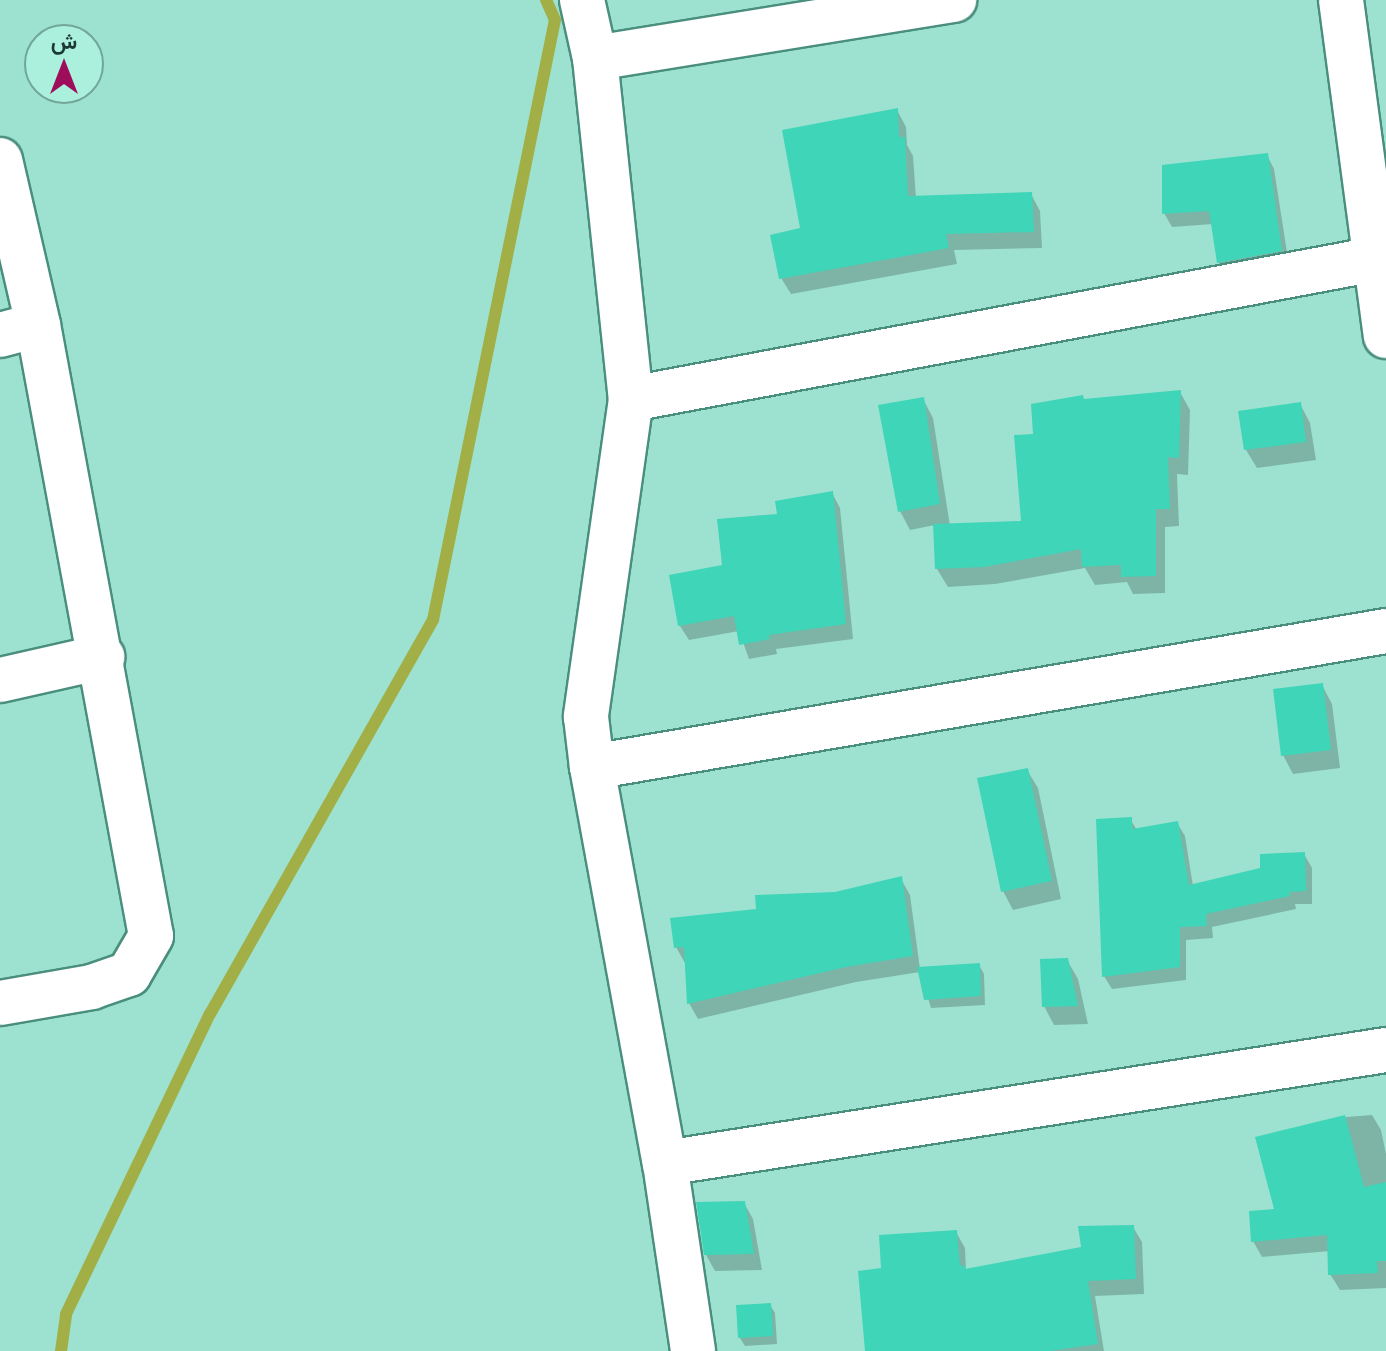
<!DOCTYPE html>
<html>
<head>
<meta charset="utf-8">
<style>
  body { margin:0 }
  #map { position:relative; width:1386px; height:1351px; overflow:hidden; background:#9de2d0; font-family:"Roboto Condensed",Vazirmatn,sans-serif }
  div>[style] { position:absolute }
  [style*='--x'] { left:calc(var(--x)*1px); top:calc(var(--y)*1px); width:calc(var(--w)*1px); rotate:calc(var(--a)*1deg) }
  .shadow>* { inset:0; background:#0003 }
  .stream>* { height:12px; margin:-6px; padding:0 6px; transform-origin:6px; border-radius:6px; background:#a1af46 }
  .building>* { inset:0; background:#3fd5b8 }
  .roads { filter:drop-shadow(2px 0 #4a8e7e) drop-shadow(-2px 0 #4a8e7e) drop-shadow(0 2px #4a8e7e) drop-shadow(0 -2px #4a8e7e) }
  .minor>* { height:44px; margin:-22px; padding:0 22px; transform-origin:22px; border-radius:22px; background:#fff }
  span { translate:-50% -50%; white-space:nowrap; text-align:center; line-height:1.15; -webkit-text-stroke:7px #aaf0dd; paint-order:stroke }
  .north { position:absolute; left:24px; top:24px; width:80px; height:80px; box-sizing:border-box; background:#aaf0dd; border:2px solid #71a698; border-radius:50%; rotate:0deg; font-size:22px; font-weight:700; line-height:32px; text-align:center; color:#1b3831 }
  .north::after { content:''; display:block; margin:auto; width:28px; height:36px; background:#9d0d5a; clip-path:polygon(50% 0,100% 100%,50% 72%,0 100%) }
</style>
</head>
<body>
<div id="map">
  <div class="shadow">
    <div style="clip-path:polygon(897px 110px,906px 127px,907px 145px,913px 156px,916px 198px,1031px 194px,1040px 211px,1042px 248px,954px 250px,957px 264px,791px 294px,781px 278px,802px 230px)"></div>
    <div style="clip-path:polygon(1267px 155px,1274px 169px,1289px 265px,1227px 276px,1219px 263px,1213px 224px,1172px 227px,1164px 213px)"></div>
    <div style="clip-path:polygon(1180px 392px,1190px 410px,1188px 475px,1177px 474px,1179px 526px,1165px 527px,1165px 593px,1133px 594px,1127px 582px,1095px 585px,1085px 568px,995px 584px,948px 587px,937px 569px,935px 525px,910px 530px,900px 511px,923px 399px,933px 418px,950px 526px,1023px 523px,1035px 436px,1084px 401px)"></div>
    <div style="clip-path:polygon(1300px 404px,1310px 423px,1316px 460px,1257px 468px,1246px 450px,1241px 412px)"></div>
    <div style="clip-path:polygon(832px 493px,840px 508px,853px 639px,776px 649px,777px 654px,749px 659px,739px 631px,689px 640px,680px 626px,724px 567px,779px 516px)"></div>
    <div style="clip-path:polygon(1322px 685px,1332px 704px,1340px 768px,1293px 774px,1283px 755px)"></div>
    <div style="clip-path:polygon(1027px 770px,1038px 788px,1061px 899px,1013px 910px,1003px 891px)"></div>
    <div style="clip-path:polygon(1130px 819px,1137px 830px,1177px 823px,1185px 836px,1193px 886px,1262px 870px,1304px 854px,1312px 868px,1312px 904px,1295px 904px,1296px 909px,1212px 927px,1213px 938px,1186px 940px,1186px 980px,1112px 989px,1104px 976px)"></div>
    <div style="clip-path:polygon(901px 879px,910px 895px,920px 969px,979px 965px,984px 974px,985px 1005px,931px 1008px,920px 972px,856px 982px,698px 1019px,689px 1003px,685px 963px,676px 947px,758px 911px)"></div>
    <div style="clip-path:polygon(1067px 960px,1078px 979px,1088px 1024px,1054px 1025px,1044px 1006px)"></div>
    <div style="clip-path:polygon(1372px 1115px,1381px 1130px,1386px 1154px,1386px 1288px,1340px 1290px,1330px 1274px,1330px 1251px,1262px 1257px,1253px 1241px,1276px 1210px,1258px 1139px,1346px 1117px)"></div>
    <div style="clip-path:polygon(744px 1203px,753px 1219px,762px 1270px,715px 1271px,706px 1255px)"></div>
    <div style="clip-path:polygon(1133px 1227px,1142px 1242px,1144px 1294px,1095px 1296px,1104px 1351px,867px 1351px,883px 1270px,956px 1232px,965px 1248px,966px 1271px,1084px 1249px)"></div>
    <div style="clip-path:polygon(770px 1305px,775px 1313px,777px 1344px,745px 1346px,740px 1338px)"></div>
  </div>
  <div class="stream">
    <div style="--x:61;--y:1351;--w:37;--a:-82"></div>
    <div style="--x:66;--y:1314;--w:333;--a:-64.4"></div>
    <div style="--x:210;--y:1014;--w:453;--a:-60.5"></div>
    <div style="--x:433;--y:620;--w:612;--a:-78.51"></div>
    <div style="--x:555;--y:20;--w:22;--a:-114"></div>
  </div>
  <div class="building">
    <div style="clip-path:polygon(898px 108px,899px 137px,905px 137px,908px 196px,1032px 192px,1034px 232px,946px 234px,949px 248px,779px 279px,770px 235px,800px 228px,782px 130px)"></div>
    <div style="clip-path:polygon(1268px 153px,1282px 251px,1217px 263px,1209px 211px,1162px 214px,1162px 165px)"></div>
    <div style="clip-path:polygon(1181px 390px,1179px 458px,1168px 457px,1170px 509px,1156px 509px,1156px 576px,1121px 577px,1121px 565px,1082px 567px,1081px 549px,984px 567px,935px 569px,933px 524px,1021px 521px,1014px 435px,1033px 434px,1031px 404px,1083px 395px,1084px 399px)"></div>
    <div style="clip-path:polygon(924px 397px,940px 504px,898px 512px,878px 405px)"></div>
    <div style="clip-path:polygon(1301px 402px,1306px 442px,1244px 450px,1238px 411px)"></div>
    <div style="clip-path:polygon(833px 491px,846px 624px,769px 635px,770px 639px,739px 645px,734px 616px,678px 626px,669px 575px,722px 565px,717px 519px,777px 514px,775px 501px)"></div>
    <div style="clip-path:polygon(1323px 683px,1331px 750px,1281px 756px,1273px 689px)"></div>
    <div style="clip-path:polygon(1028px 768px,1052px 881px,1001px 892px,977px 778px)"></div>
    <div style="clip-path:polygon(1132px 817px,1132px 829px,1178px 821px,1189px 885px,1260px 868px,1260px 854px,1305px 852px,1306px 891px,1289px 892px,1290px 896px,1206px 914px,1207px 926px,1180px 927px,1180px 967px,1102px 977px,1096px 819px)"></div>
    <div style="clip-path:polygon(902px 876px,913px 956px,846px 967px,687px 1004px,684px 947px,674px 948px,670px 918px,756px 909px,755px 895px,835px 892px)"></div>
    <div style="clip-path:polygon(1068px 958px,1078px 1006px,1042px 1007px,1040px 959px)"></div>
    <div style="clip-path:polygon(980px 963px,981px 996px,924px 1000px,917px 967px)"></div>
    <div style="clip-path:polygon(1345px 1115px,1364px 1187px,1386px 1182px,1386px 1261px,1377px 1261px,1378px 1273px,1328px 1275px,1327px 1235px,1251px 1242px,1249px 1211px,1274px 1209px,1255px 1137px)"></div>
    <div style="clip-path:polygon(745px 1201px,754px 1254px,704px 1255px,696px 1202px)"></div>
    <div style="clip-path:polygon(1134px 1225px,1136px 1279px,1088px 1281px,1098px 1344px,1050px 1351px,865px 1351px,858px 1271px,881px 1268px,879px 1235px,957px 1230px,960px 1266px,965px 1265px,965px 1269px,1081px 1247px,1078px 1226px)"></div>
    <div style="clip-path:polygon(771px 1303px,773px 1336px,738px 1338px,736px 1305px)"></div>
  </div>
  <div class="roads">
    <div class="minor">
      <div style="--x:582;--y:0;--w:59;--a:77.4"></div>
      <div style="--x:595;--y:58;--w:343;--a:84"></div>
      <div style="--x:631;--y:399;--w:321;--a:98.1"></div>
      <div style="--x:586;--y:717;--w:50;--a:83.2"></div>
      <div style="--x:592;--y:767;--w:403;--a:79.6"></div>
      <div style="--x:665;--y:1163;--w:190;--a:81.5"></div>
      <div style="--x:1341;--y:0;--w:339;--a:82.4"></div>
      <div style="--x:595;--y:58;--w:364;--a:-9.2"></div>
      <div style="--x:0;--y:160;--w:169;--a:77"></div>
      <div style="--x:38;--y:325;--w:621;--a:79.52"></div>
      <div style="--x:151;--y:936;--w:44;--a:120.1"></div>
      <div style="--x:129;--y:974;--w:39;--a:161"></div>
      <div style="--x:92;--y:987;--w:93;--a:170.1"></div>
      <div style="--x:0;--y:335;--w:39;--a:-15"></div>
      <div style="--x:631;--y:399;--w:768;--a:-10.65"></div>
      <div style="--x:0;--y:680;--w:105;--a:-12.7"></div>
      <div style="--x:592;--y:767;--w:806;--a:-9.72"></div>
      <div style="--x:665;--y:1163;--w:730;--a:-8.91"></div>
    </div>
  </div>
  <div class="north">ش</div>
</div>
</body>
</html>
